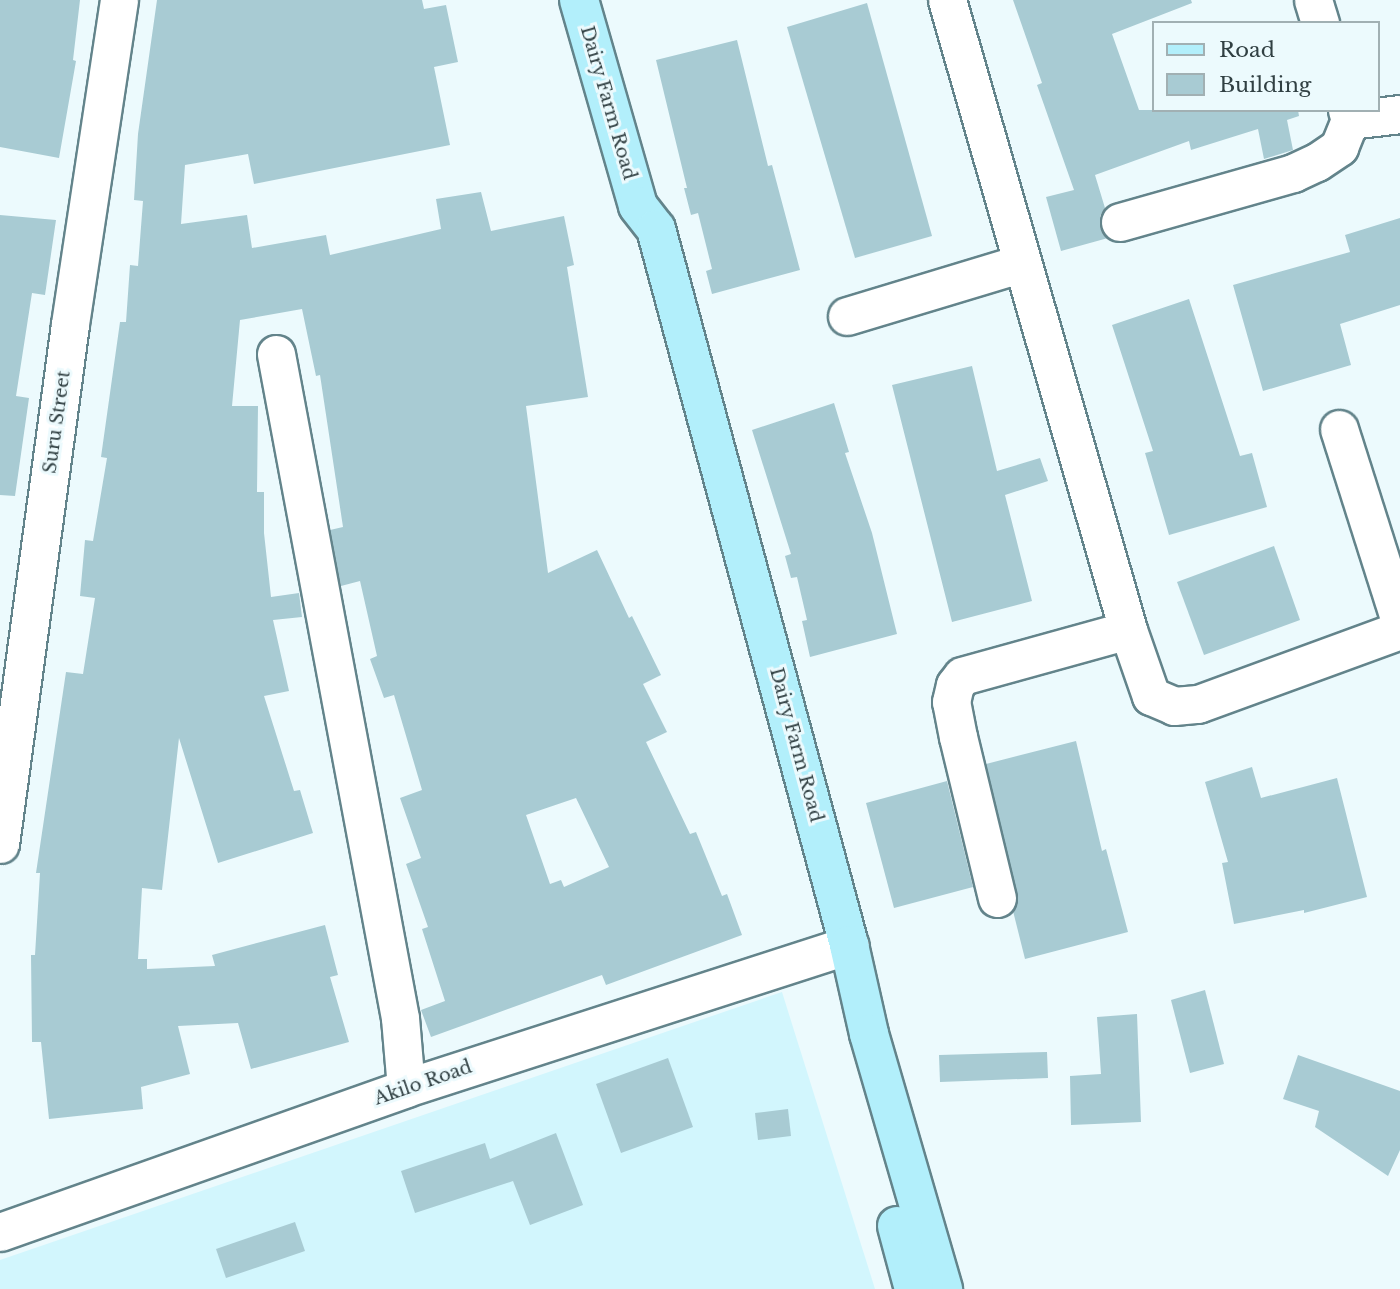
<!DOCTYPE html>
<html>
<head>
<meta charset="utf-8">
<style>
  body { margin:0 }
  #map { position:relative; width:1400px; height:1289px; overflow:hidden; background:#ecfafd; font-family:"Libre Baskerville",serif }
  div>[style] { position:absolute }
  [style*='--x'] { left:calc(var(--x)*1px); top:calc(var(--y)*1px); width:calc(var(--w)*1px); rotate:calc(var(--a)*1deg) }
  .built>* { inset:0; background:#d2f6fd }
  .building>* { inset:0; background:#a8cbd3 }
  .roads { filter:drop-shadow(2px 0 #63848b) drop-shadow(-2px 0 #63848b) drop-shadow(0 2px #63848b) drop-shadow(0 -2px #63848b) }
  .minor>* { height:37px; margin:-18.5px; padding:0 18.5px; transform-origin:18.5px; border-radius:18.5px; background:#fff }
  .major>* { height:38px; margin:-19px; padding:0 19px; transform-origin:19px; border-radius:19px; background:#b2effb }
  span { translate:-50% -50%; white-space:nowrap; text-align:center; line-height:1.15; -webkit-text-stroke:6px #ecfafd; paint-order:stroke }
  .street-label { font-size:18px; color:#314043 }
  .legend { position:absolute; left:1152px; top:21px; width:228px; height:91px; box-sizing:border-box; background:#ecfafd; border:2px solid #a1b0b3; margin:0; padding:9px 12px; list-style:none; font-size:21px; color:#314043 }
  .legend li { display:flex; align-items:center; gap:14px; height:35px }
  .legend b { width:35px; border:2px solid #a1b0b3 }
</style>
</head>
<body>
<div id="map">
  <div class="built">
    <div style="clip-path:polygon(782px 992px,875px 1289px,0 1289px,0 1260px)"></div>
  </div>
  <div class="building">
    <div style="clip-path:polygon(0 0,80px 0,73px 60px,76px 61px,59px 158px,0 147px)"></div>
    <div style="clip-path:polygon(evenodd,157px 0,422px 0,424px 9px,446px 5px,458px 62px,434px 67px,450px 145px,254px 184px,248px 154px,185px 165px,181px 224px,247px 215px,252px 248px,326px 235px,330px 255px,441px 229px,436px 199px,481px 192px,491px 231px,564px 216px,574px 265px,567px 267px,588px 397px,526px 406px,548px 573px,597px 550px,629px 618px,632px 616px,661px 675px,643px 684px,667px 732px,646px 742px,690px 834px,696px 832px,722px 896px,727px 894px,742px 935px,606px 985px,602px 975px,431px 1037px,421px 1010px,445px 1001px,422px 929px,428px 927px,406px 864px,421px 858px,400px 798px,422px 790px,394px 695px,384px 698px,370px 659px,377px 656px,360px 581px,341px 586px,339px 578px,330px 530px,343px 527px,320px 375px,316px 376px,302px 309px,240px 320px,232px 406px,258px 406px,257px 492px,264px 492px,264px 533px,271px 597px,299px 593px,302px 617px,273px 620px,289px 691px,264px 696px,294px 791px,300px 790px,313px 833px,218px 863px,179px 738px,162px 890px,142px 888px,138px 959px,147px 959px,147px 969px,215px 966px,212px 955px,325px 925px,338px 975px,330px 977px,349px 1042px,251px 1069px,238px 1023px,178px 1026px,190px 1074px,141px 1087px,143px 1109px,49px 1119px,41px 1042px,32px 1042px,31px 955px,35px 955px,40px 873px,36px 873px,66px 672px,83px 674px,95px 598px,80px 596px,85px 540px,93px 541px,107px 458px,101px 457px,120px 322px,126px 322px,130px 265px,138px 266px,143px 201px,134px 200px,138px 134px,157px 0,576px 798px,609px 867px,564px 887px,561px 880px,550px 884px,526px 815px,576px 798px)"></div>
    <div style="clip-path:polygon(1013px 0,1191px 0,1192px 3px,1112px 34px,1139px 110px,1298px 110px,1299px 116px,1287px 120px,1293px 150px,1264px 159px,1258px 129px,1191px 150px,1189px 141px,1095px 175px,1105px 208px,1100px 216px,1100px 227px,1108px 238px,1061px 251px,1046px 197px,1074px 190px,1037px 85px,1042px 83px)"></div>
    <div style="clip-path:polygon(867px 3px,932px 236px,855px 258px,787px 27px)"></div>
    <div style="clip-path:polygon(737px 40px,768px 166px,772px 165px,800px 270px,712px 294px,706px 271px,712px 269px,698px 213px,691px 215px,684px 188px,687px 188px,656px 60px)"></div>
    <div style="clip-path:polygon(0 215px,56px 220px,45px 295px,32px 293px,16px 396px,29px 398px,15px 496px,0 495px)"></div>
    <div style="clip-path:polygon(1400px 218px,1400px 305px,1340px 324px,1351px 365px,1263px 391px,1233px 285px,1350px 252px,1345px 235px)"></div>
    <div style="clip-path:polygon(1189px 299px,1240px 456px,1252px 453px,1267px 507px,1169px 535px,1145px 453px,1153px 451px,1112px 325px)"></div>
    <div style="clip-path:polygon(972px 366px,997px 471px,1040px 458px,1048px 481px,1005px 495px,1032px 601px,952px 622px,892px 385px)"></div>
    <div style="clip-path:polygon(834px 403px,849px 452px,845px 453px,872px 533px,897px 634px,810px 657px,802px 621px,807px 620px,797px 577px,791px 578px,785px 556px,791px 554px,752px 430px)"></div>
    <div style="clip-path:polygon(1274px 546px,1300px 620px,1204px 655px,1177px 582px)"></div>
    <div style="clip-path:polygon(1076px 741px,1102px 851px,1106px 849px,1128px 932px,1025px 959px,1013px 911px,1017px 893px,986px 764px)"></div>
    <div style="clip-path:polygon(1252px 767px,1261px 798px,1337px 778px,1367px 897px,1304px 913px,1304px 910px,1234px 924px,1222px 863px,1228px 862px,1205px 782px)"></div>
    <div style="clip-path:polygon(947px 781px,973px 887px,894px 908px,866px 803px)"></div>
    <div style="clip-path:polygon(1205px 990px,1224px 1064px,1190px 1073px,1171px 1000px)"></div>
    <div style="clip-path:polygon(1137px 1014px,1141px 1122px,1071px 1125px,1070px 1076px,1101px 1074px,1097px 1017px)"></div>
    <div style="clip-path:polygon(1047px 1052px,1048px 1078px,940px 1082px,939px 1055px)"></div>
    <div style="clip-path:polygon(1298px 1055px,1400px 1091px,1400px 1150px,1388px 1176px,1315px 1127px,1319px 1111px,1283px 1099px)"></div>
    <div style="clip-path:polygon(668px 1058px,693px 1127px,621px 1153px,596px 1084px)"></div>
    <div style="clip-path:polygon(788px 1109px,791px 1136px,758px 1140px,755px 1113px)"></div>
    <div style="clip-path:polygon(556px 1133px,583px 1205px,530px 1225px,513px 1181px,415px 1213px,401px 1171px,485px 1143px,490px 1159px)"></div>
    <div style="clip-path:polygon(295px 1222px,305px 1251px,226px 1278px,216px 1249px)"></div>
  </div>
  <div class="roads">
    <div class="minor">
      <div style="--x:947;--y:0;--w:655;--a:73.97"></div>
      <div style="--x:1128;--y:630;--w:70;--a:70.8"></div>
      <div style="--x:1151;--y:696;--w:25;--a:23"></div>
      <div style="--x:1174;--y:706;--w:24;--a:-5"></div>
      <div style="--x:1198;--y:704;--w:215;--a:-20.1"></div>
      <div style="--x:1313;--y:0;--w:24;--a:73"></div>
      <div style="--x:1350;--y:120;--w:50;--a:-6.8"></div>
      <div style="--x:1120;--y:222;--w:180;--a:-15.8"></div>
      <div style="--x:1293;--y:173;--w:26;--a:-25"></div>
      <div style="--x:1317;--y:162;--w:27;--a:-34"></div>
      <div style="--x:1339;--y:147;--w:29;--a:-68"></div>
      <div style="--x:1350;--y:120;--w:10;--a:-107"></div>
      <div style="--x:847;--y:316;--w:183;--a:-16.8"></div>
      <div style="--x:276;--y:354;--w:675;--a:79.42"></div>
      <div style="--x:400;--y:1018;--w:70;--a:85.1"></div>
      <div style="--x:1339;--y:429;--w:201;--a:72.4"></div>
      <div style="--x:0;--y:844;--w:525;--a:-82.33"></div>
      <div style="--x:70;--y:324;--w:328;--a:-81.4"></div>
      <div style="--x:997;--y:898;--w:166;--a:-103.6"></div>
      <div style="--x:958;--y:737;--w:36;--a:-101"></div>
      <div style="--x:951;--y:702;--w:17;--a:-77"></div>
      <div style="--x:955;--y:685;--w:11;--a:-52"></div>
      <div style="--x:962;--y:676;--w:172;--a:-15.5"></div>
      <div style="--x:0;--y:1232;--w:431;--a:-19.5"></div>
      <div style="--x:406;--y:1088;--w:466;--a:-17.9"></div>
    </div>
    <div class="major">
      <div style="--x:579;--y:0;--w:214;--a:74"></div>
      <div style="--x:638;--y:206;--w:29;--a:52"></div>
      <div style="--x:656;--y:229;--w:742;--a:74.91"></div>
      <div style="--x:849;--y:945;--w:91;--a:77.3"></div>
      <div style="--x:869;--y:1034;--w:266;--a:73.8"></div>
      <div style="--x:897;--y:1226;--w:65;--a:74.9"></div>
    </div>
  </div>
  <div class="street-label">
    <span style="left:608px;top:103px;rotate:74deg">Dairy Farm Road</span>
    <span style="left:57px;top:422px;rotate:-82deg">Suru Street</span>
    <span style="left:796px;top:745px;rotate:75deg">Dairy Farm Road</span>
    <span style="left:423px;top:1083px;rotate:-19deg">Akilo Road</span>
  </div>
  <ul class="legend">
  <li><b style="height:9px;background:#b2effb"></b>Road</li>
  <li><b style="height:19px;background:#a8cbd3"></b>Building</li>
  </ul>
</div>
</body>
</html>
